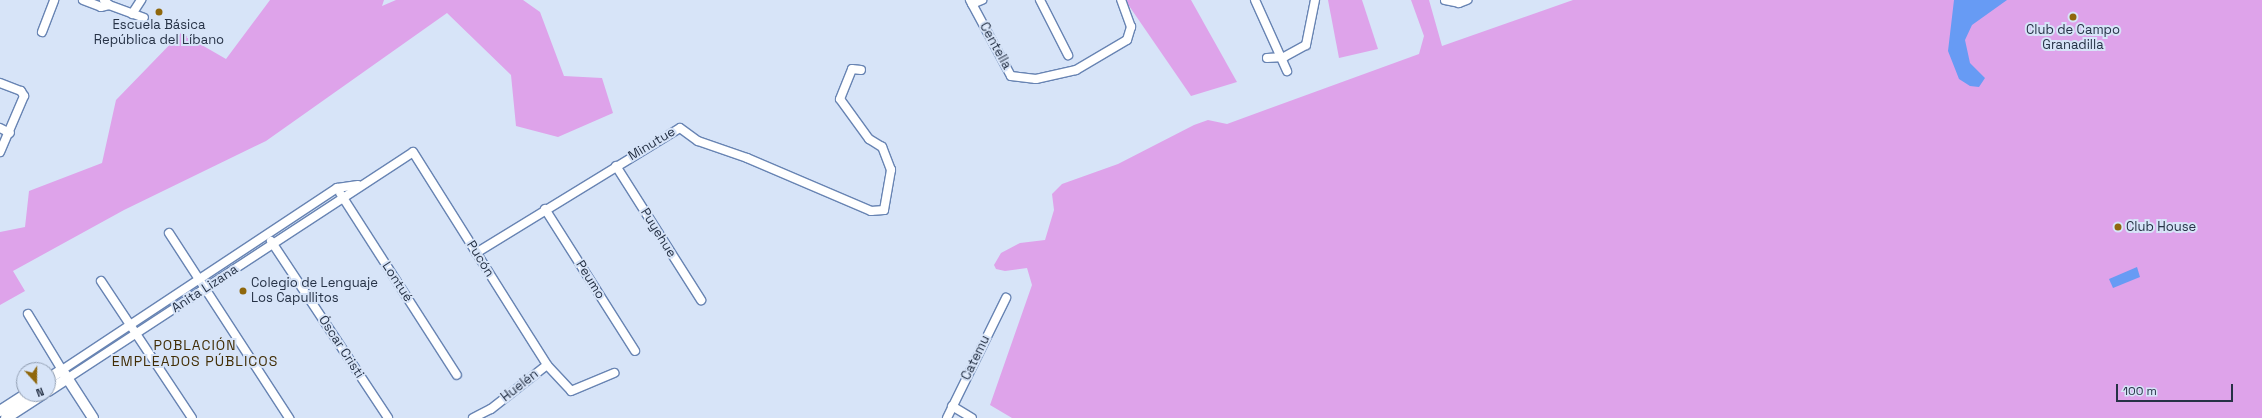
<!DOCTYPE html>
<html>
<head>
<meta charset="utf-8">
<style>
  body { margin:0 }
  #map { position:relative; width:2262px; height:418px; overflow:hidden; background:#d7e4f8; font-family:"Space Grotesk",sans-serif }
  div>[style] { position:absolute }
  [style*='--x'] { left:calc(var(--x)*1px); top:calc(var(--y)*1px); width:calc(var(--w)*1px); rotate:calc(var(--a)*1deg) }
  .green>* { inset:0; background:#dea3ea }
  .water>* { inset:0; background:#679bf4 }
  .roads { filter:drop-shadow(1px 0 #6884b3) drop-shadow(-1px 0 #6884b3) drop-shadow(0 1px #6884b3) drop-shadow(0 -1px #6884b3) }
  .minor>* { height:8px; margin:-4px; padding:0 4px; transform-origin:4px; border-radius:4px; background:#fff }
  .tertiary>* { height:10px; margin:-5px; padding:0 5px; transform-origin:5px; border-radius:5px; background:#fff }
  .dots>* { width:11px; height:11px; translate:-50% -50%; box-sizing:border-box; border:2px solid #d7e4f8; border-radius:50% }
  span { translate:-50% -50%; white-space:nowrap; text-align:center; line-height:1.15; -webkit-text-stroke:4px #d7e4f8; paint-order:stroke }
  .poi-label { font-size:13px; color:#263246 }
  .left { translate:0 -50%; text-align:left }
  .street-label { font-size:13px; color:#263246 }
  .neighbourhood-label { font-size:14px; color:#422e06; letter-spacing:1px }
  .north { position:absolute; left:16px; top:362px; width:40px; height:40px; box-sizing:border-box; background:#d7e4f8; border:1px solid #909db1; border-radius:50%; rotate:159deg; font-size:11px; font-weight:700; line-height:16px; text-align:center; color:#263246 }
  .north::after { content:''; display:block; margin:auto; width:14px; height:18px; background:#8f670c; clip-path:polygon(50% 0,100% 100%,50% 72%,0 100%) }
  .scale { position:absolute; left:2116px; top:384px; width:117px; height:18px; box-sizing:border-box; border:2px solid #263246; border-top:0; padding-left:5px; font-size:12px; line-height:14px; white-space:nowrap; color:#263246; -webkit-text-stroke:3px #d7e4f8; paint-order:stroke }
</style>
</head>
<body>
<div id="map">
  <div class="green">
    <div style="clip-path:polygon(270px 0,384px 0,382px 6px,396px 0,523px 0,540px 12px,564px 76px,602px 78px,613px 113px,558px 137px,516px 126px,511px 75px,447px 13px,266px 141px,124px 210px,13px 271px,25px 291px,0 305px,0 232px,25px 227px,29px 191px,102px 163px,116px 100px,181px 33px,226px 59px)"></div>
    <div style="clip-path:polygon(1125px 0,1191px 0,1237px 82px,1191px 96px)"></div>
    <div style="clip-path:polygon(1328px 0,1362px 0,1378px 49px,1339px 58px)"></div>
    <div style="clip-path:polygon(1411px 0,1429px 0,1442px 46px,1573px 0,2262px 0,2262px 418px,1012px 418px,990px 405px,1032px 285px,1027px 268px,1005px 271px,996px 269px,994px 265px,1001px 253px,1020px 243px,1045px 240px,1054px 210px,1052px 194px,1062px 184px,1118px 164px,1194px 125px,1208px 120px,1227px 124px,1419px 54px,1424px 36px)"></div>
  </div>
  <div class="water">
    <div style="clip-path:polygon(1954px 0,2007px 0,1972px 25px,1965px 40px,1970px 63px,1985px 78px,1979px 87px,1970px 86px,1959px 79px,1948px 51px)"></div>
    <div style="clip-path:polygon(2137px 267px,2140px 277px,2113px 288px,2109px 279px)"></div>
  </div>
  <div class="roads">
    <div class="minor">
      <div style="--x:83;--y:0;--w:19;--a:21"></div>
      <div style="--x:101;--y:7;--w:8;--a:-14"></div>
      <div style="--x:104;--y:0;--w:7;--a:45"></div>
      <div style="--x:109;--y:5;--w:37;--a:20"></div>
      <div style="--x:970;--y:0;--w:86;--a:61.7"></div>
      <div style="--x:1011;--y:76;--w:25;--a:7"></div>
      <div style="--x:1036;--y:79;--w:41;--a:-12.7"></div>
      <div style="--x:1076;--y:70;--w:59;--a:-30.5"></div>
      <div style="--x:1127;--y:40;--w:14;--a:-73"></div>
      <div style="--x:1131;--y:27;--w:29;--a:-110"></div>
      <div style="--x:1040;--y:0;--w:62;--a:63"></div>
      <div style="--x:1255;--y:0;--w:78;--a:65.7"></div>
      <div style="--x:1445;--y:0;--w:14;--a:12"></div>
      <div style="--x:1459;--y:3;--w:9;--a:-21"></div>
      <div style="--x:972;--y:4;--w:11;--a:-22"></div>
      <div style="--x:132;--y:14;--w:17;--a:-57"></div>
      <div style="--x:42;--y:32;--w:34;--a:-69"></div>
      <div style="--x:1267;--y:58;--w:17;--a:-3"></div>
      <div style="--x:1284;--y:57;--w:25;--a:-29"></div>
      <div style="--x:1306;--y:45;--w:46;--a:-78.7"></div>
      <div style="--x:0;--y:83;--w:22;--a:21"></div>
      <div style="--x:21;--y:91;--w:6;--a:59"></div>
      <div style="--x:24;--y:96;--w:61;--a:113.2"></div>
      <div style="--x:0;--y:128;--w:11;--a:27"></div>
      <div style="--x:616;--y:166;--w:159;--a:57.6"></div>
      <div style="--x:340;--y:193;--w:216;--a:57.3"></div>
      <div style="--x:545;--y:209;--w:168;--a:57.6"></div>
      <div style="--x:169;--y:233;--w:221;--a:57"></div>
      <div style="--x:271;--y:241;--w:212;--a:56.5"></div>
      <div style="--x:476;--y:253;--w:239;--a:-31.5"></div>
      <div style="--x:680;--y:128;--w:22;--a:36"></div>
      <div style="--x:698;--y:141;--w:52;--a:19.1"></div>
      <div style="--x:747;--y:158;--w:135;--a:23.1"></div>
      <div style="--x:871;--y:211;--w:13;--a:-4"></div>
      <div style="--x:884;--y:210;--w:41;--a:-80.1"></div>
      <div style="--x:891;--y:170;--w:25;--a:-111"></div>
      <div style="--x:882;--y:147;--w:15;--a:-148"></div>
      <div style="--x:869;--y:139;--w:49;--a:-125.9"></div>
      <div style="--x:840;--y:99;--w:32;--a:-68"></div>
      <div style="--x:852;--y:69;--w:9;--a:6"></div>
      <div style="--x:101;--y:281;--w:164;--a:56.4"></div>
      <div style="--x:28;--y:314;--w:66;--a:58.7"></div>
      <div style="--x:62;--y:370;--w:330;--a:-33.5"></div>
      <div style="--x:337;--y:188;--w:21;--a:-8"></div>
      <div style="--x:68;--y:378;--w:412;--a:-33.2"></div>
      <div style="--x:413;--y:152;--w:252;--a:57.8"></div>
      <div style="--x:547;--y:365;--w:35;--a:47"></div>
      <div style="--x:571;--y:391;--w:47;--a:-22.7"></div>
      <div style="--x:952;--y:406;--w:23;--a:31"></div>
      <div style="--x:473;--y:418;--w:20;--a:-27"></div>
      <div style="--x:491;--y:409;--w:71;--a:-38.2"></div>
      <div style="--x:947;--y:418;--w:134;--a:-63.8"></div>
    </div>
    <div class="tertiary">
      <div style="--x:48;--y:379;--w:17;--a:-33"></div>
      <div style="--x:62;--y:370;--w:57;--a:57.1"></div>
      <div style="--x:48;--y:391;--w:24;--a:-33"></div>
      <div style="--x:0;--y:411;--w:31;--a:-33"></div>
      <div style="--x:6;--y:418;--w:44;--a:-33"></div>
    </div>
  </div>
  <div class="dots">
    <div style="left:159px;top:12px;background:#8f670c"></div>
    <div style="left:2073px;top:17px;background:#8f670c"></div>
    <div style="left:2118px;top:227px;background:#8f670c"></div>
    <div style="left:243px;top:291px;background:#8f670c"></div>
  </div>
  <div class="poi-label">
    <span style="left:159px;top:33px">Escuela Básica<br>República del Líbano</span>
    <span style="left:2073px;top:38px">Club de Campo<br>Granadilla</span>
    <span class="left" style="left:2126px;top:227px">Club House</span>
    <span class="left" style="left:251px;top:291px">Colegio de Lenguaje<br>Los Capullitos</span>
  </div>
  <div class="street-label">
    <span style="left:995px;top:46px;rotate:61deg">Centella</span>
    <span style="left:652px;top:144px;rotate:-31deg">Minutue</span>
    <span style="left:658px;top:233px;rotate:58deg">Puyehue</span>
    <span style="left:480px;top:259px;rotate:58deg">Pucón</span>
    <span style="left:590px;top:280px;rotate:58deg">Peumo</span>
    <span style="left:397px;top:282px;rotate:57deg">Lontué</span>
    <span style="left:205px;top:289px;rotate:-33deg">Anita Lizana</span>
    <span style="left:341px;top:347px;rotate:57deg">Óscar Cristi</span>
    <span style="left:976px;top:358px;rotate:-64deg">Catemu</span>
    <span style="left:520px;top:386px;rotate:-38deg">Huelén</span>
  </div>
  <div class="neighbourhood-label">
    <span style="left:195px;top:353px">POBLACIÓN<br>EMPLEADOS PÚBLICOS</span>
  </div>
  <div class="north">N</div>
  <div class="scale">100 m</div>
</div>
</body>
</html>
